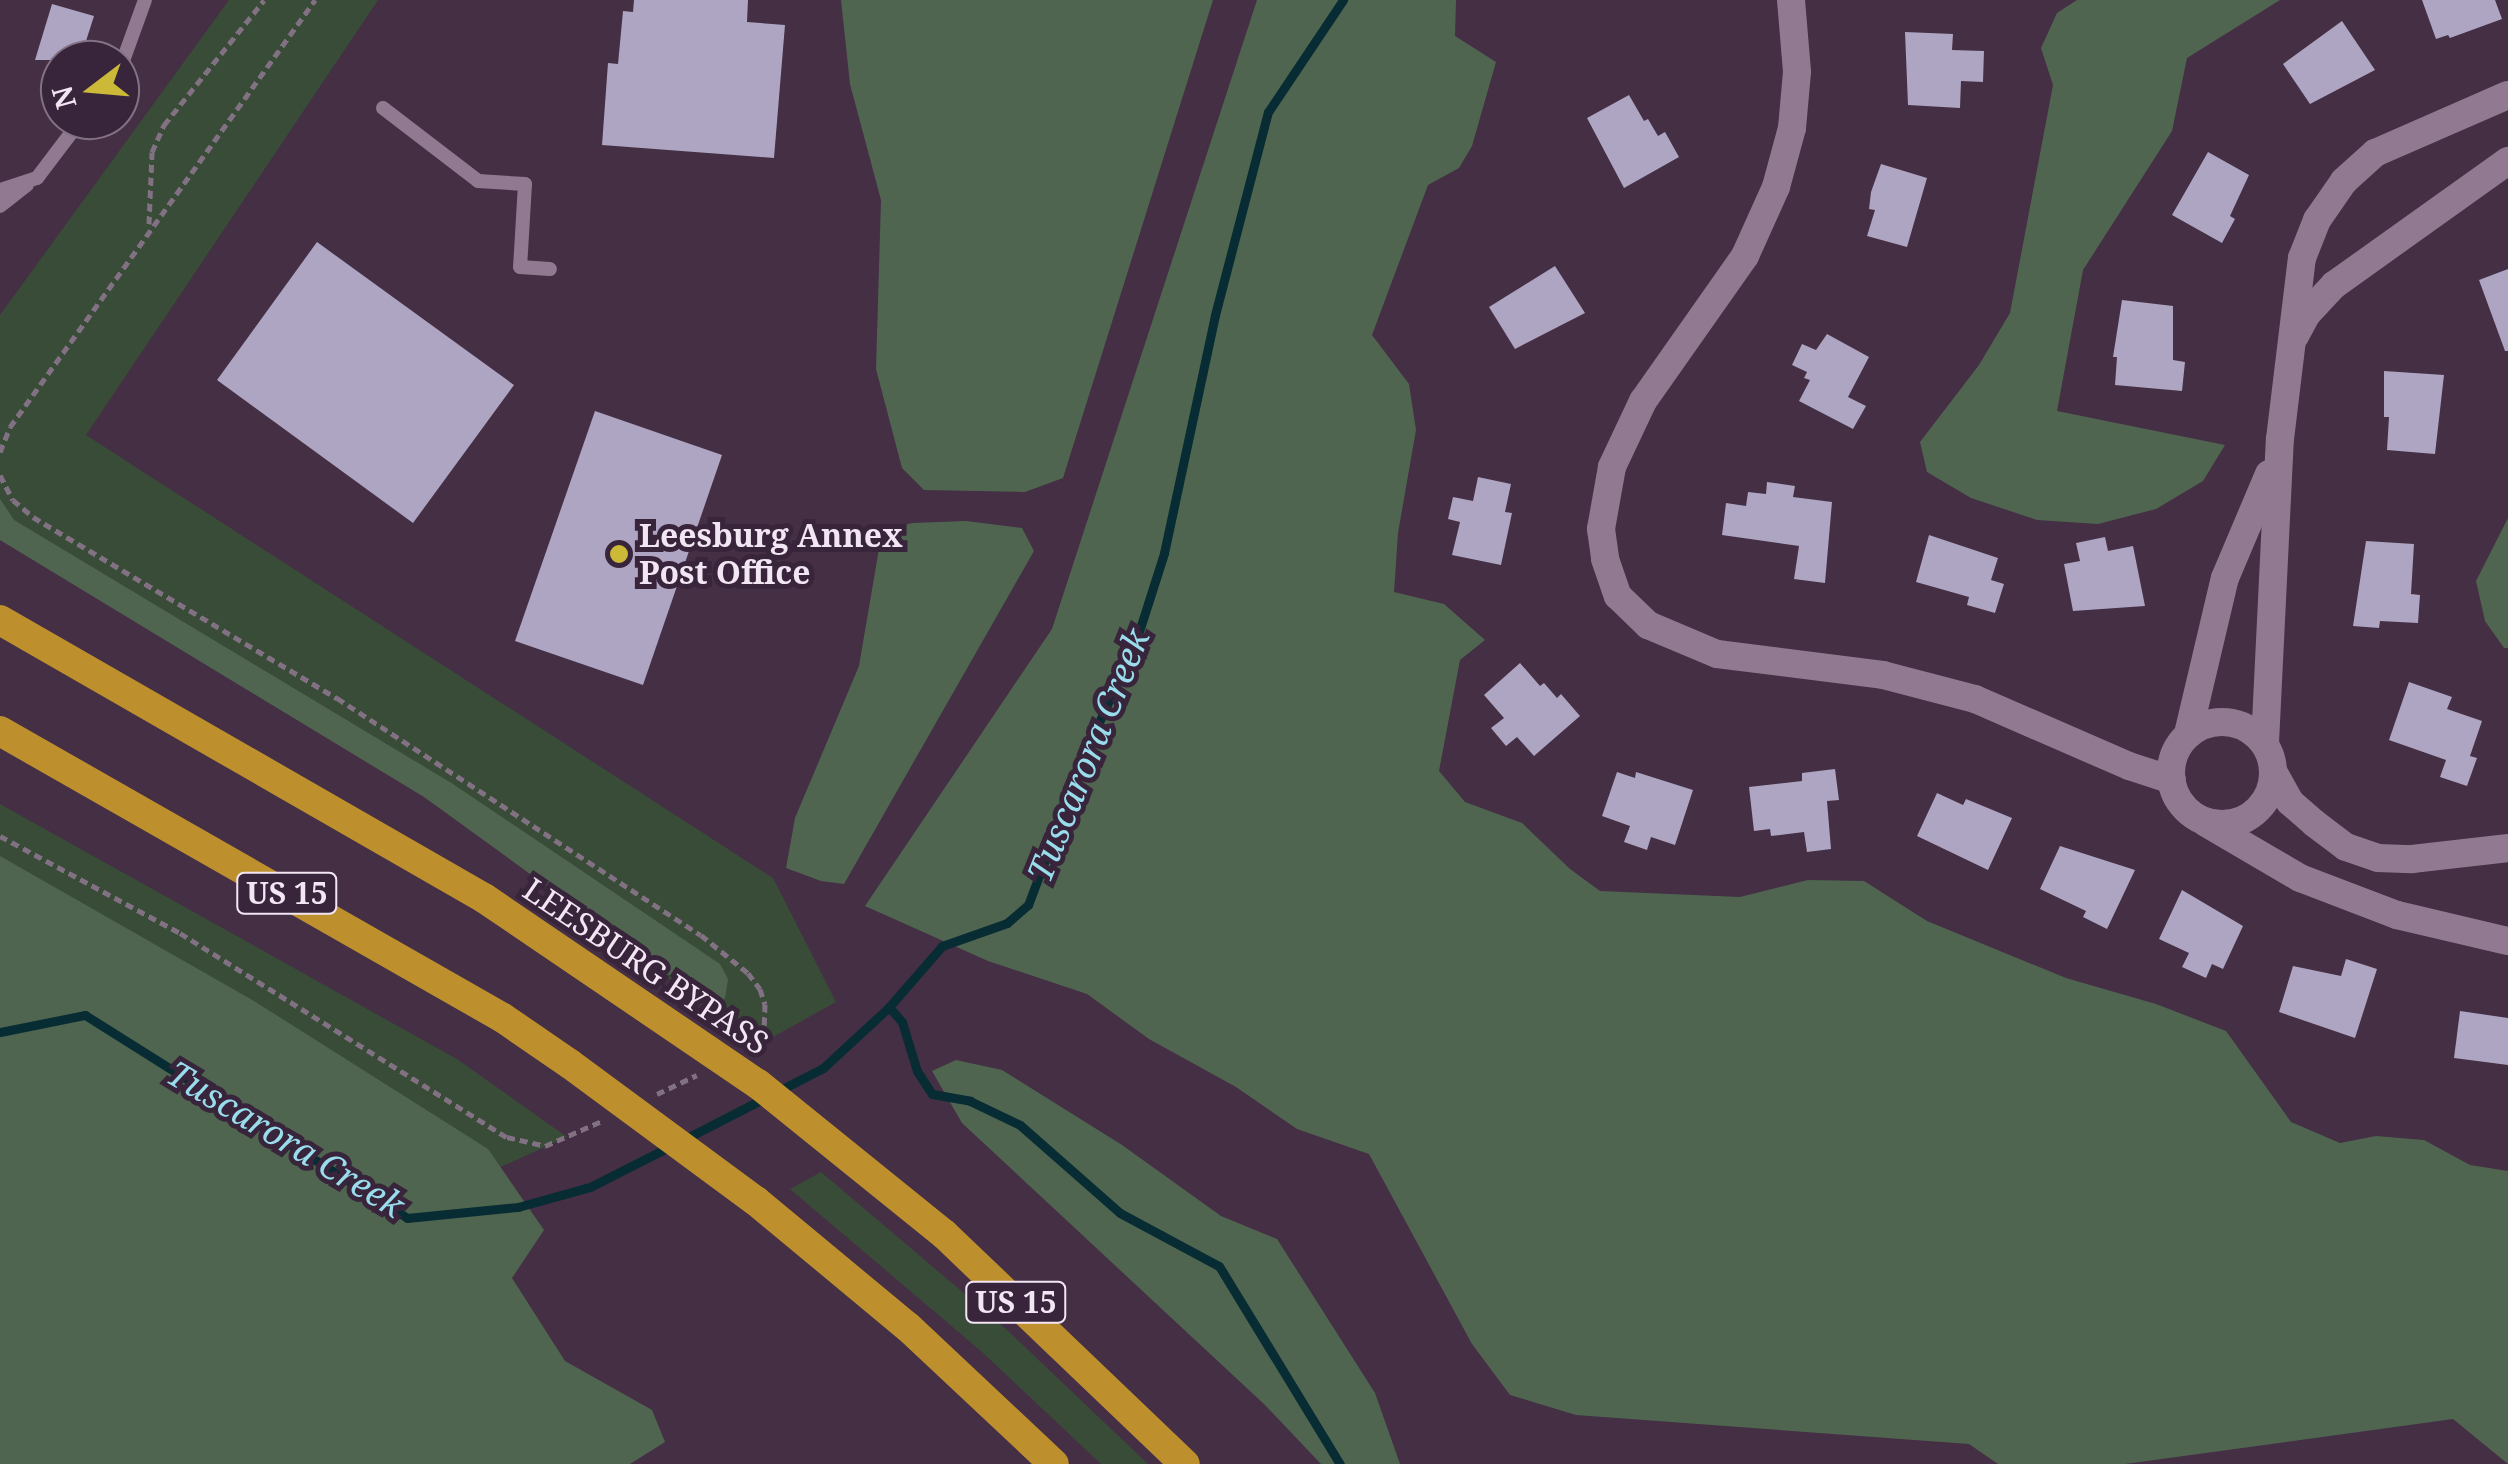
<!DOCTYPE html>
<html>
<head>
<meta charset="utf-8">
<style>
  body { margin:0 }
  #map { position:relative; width:2508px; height:1464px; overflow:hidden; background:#442f45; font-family:"Noto Serif",serif }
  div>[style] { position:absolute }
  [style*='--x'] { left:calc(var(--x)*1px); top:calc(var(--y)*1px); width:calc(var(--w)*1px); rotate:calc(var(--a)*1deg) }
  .green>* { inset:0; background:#394c38 }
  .forest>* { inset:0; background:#506550 }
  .stream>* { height:9px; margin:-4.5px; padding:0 4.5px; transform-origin:4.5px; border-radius:4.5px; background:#082c33 }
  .building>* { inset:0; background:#aea5c2 }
  .path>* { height:5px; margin-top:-2.5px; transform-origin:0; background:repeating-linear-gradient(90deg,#827083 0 8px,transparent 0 13px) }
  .service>* { height:14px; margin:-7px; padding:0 7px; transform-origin:7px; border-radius:7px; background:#917992 }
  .minor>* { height:28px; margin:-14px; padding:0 14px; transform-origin:14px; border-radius:14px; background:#917992 }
  .minor>.ring { margin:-14px; padding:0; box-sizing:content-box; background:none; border:28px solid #917992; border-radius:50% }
  .motorway>* { height:30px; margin:-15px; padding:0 15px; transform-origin:15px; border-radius:15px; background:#be902d }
  .dots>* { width:28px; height:28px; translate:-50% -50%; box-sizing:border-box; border:5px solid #39253b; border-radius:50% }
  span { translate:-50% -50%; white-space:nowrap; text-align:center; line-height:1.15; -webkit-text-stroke:10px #39253b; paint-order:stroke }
  .shield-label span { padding:2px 8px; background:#39253b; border:2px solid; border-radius:8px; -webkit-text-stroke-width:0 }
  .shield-label { font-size:30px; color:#f3e6f4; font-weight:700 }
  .poi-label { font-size:32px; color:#f3e6f4; font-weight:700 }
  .left { translate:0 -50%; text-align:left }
  .street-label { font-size:32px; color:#f3e6f4 }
  .water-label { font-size:35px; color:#99dded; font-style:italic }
  .north { position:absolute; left:40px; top:40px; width:100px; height:100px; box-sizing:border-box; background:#39253b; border:2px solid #837285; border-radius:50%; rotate:254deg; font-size:28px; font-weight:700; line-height:40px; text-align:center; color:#f3e6f4 }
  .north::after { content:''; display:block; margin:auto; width:35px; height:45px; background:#ccb938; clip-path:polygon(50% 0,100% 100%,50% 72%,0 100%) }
</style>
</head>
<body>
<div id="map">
  <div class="green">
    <div style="clip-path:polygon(229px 0,378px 0,86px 435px,773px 878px,836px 1002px,753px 1048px,479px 822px,0 528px,0 315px)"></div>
    <div style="clip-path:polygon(0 804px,457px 1059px,567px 1137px,452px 1189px,0 907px)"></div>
    <div style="clip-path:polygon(821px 1172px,1005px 1328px,1148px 1464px,1101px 1464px,982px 1352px,790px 1189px)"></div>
  </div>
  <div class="forest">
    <div style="clip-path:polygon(841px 0,1213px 0,1063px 478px,1025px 492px,924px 490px,902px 468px,876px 369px,881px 200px,850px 84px)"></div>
    <div style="clip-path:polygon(1257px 0,1456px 0,1455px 36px,1496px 62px,1472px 146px,1459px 168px,1428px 185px,1372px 335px,1409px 384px,1416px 430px,1398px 533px,1394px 592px,1444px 604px,1485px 640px,1460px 660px,1439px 771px,1465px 802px,1522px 823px,1570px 869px,1600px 891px,1740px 897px,1808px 880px,1864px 881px,1927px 921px,2066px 978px,2156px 1004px,2226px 1031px,2291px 1122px,2340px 1143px,2376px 1136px,2424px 1140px,2470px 1165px,2508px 1171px,2508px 1464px,2453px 1419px,2125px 1464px,1998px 1464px,1969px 1444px,1576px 1415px,1510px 1395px,1472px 1344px,1369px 1154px,1297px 1129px,1236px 1087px,1149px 1039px,1087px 994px,988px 961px,865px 906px,1052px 629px)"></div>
    <div style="clip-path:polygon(2077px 0,2280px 0,2187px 58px,2172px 131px,2083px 270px,2057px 411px,2225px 445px,2203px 481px,2156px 509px,2098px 524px,2037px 520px,1971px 498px,1927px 472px,1920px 442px,1979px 365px,2010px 313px,2053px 85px,2041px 48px,2057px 13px)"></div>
    <div style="clip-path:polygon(0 499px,14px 520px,453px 784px,720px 964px,728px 979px,725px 998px,715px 1008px,424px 797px,0 540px)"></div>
    <div style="clip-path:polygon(2508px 518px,2508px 648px,2504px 648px,2485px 621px,2476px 581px)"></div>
    <div style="clip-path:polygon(966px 521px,1022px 528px,1034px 551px,844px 884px,821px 881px,786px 868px,795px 818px,859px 666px,882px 531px,912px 523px)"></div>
    <div style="clip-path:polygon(0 856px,254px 1001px,488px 1149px,544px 1230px,512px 1278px,565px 1361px,652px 1410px,665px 1442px,630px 1464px,0 1464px)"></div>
    <div style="clip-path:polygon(956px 1060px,1002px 1070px,1122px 1145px,1221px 1216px,1277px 1239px,1375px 1393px,1400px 1464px,1321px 1464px,1265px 1405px,962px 1123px,932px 1071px)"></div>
  </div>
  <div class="stream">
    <div style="--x:889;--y:1007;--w:20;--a:49"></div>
    <div style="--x:902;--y:1022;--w:51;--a:73"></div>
    <div style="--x:917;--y:1071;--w:27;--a:57"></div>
    <div style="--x:932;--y:1094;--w:39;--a:10"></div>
    <div style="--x:970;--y:1101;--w:55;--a:25.6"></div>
    <div style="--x:1020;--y:1125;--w:133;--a:41.3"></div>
    <div style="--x:1120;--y:1213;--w:112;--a:28.2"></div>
    <div style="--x:1219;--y:1266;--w:232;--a:58.6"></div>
    <div style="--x:0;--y:1032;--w:87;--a:-11.3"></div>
    <div style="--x:85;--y:1015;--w:381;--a:32.2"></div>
    <div style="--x:407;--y:1218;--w:112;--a:-5.7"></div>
    <div style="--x:518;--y:1207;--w:75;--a:-15.5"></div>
    <div style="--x:590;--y:1187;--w:89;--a:-26.9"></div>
    <div style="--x:683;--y:1140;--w:157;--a:-27.2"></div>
    <div style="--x:823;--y:1068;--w:90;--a:-42.7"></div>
    <div style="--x:889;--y:1007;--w:81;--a:-49"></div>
    <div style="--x:942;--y:946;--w:69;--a:-19.5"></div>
    <div style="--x:1007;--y:923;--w:28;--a:-41"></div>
    <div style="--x:1028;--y:905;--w:165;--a:-69.4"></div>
    <div style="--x:1086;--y:751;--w:121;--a:-65.6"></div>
    <div style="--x:1136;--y:641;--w:92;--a:-72.3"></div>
    <div style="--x:1164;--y:553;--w:243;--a:-77.9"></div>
    <div style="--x:1215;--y:315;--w:210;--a:-75.4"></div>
    <div style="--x:1268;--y:112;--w:135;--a:-56.2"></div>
  </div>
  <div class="building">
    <div style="clip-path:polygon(634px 0,748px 0,747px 22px,785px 25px,774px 158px,602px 145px,608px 63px,618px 64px,623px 11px,633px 12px)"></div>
    <div style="clip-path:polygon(2422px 0,2495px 0,2502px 19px,2450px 38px,2448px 35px,2436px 39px)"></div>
    <div style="clip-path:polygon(52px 4px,94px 16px,80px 60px,35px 60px)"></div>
    <div style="clip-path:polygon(2342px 21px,2375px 70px,2310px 104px,2283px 64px)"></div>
    <div style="clip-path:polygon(1905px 32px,1953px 34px,1952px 50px,1984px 51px,1983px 82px,1961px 81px,1960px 108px,1908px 105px)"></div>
    <div style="clip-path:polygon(1629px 95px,1644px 121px,1648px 119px,1658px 136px,1665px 132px,1679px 157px,1624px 188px,1587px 118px)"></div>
    <div style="clip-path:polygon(2208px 152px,2249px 175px,2230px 216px,2235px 219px,2222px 243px,2172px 215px)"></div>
    <div style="clip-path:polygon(1881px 164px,1927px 178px,1907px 247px,1867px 236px,1875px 210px,1869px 209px,1871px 192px)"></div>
    <div style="clip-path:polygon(317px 242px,514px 385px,413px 523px,217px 380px)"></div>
    <div style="clip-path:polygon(1555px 266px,1585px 313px,1515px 349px,1489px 307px)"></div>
    <div style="clip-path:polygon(2508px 269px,2508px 351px,2505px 351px,2479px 280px)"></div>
    <div style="clip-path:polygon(2122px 300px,2173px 306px,2173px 360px,2185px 362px,2182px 391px,2115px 385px,2117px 357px,2113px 357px)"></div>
    <div style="clip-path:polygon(1827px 334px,1869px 357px,1848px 397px,1866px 406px,1853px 429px,1799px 401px,1810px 380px,1804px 378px,1807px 372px,1792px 365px,1802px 344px,1816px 350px)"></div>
    <div style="clip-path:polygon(2384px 371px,2444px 375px,2435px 454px,2387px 450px,2389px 417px,2384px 417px)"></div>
    <div style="clip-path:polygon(595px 411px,722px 455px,643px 685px,515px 641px)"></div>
    <div style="clip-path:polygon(1478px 477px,1511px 484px,1505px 512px,1512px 513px,1501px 565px,1452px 555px,1460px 522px,1448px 519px,1453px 497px,1473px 501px)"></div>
    <div style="clip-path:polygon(1767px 482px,1795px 486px,1793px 497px,1832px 502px,1825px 583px,1794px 579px,1799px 546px,1722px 535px,1726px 503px,1746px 506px,1748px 492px,1766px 494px)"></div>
    <div style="clip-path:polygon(1929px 535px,1998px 558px,1991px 580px,2004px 584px,1995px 613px,1967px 605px,1969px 597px,1916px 582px)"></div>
    <div style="clip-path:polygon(2105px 537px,2108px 551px,2133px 546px,2145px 606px,2073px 611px,2064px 564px,2080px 561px,2076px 543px)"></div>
    <div style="clip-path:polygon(2366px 541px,2414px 544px,2411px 594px,2420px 595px,2418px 623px,2380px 621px,2379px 628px,2353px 626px)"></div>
    <div style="clip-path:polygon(1520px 663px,1540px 686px,1544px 683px,1557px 698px,1561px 694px,1580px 716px,1534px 756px,1517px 737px,1506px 746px,1491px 728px,1504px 718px,1484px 695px)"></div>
    <div style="clip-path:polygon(2409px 682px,2452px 697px,2447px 709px,2482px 721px,2470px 756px,2477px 758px,2467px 786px,2440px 777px,2446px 760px,2389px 740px)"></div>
    <div style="clip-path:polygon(1835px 769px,1839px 800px,1827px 801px,1831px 849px,1807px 852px,1804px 832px,1771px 836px,1770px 829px,1754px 831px,1749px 787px,1802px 781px,1802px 773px)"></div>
    <div style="clip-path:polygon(1617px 772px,1635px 778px,1636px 772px,1693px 790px,1675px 845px,1651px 837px,1647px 850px,1624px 842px,1630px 826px,1602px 816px)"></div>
    <div style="clip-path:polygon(1937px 793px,1963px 805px,1966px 799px,2012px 818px,1988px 870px,1917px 836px)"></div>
    <div style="clip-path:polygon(2060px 846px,2135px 870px,2107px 929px,2083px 917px,2086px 911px,2040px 889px)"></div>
    <div style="clip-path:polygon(2182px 890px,2243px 926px,2223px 969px,2212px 964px,2206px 978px,2182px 967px,2189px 953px,2159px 939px)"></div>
    <div style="clip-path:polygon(2346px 959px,2377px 969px,2355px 1038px,2279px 1012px,2293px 966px,2341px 976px)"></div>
    <div style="clip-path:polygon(2460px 1011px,2508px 1018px,2508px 1065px,2454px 1058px)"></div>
  </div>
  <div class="path">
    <div style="--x:149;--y:224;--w:72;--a:-87.6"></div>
    <div style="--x:152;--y:152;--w:30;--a:-66"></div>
    <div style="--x:164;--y:125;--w:160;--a:-51.3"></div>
    <div style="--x:0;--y:452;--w:27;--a:-68"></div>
    <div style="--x:10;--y:427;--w:525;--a:-54.46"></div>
    <div style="--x:0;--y:475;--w:28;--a:63"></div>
    <div style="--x:13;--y:500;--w:26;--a:40"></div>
    <div style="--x:33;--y:517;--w:354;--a:30.8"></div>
    <div style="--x:337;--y:698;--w:434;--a:33.1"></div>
    <div style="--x:701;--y:935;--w:60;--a:39"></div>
    <div style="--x:748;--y:973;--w:20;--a:53"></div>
    <div style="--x:760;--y:989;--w:16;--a:72"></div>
    <div style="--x:765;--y:1004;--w:25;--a:92"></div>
    <div style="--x:764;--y:1029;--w:19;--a:118"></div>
    <div style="--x:0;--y:836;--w:204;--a:28.3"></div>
    <div style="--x:180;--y:933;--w:385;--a:32"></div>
    <div style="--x:507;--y:1137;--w:39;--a:13"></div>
    <div style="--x:545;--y:1146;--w:62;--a:-23.7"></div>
    <div style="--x:657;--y:1094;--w:44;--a:-25.4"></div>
  </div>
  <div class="service">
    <div style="--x:120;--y:69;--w:73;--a:-70.1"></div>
    <div style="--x:383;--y:108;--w:120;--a:37.5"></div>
    <div style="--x:478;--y:181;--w:47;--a:3.7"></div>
    <div style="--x:525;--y:184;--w:83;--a:93.4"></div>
    <div style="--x:520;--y:267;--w:30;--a:4"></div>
    <div style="--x:0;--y:190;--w:39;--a:-18"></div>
    <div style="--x:37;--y:178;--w:73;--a:-52.8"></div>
    <div style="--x:0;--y:206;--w:34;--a:-38"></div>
  </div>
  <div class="minor">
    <div style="--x:1791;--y:0;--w:72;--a:85.2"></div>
    <div style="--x:1797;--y:72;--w:56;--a:95.1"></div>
    <div style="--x:1792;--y:128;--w:61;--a:105.2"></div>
    <div style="--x:1776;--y:187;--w:76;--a:114.2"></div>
    <div style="--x:1745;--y:256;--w:177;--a:125.1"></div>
    <div style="--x:1643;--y:401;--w:73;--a:115.2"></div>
    <div style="--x:1612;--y:467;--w:63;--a:100.1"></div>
    <div style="--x:1601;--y:529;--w:30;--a:82"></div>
    <div style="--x:1605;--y:559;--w:39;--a:71"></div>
    <div style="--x:1618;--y:596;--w:42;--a:44"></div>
    <div style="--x:1648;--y:625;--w:75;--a:22.8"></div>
    <div style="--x:1717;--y:654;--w:167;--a:7.2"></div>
    <div style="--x:1883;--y:675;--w:95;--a:14.6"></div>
    <div style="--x:1975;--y:699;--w:168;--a:23.5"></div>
    <div style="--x:2129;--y:766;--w:45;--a:18"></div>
    <div style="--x:2295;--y:336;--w:24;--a:-62"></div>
    <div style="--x:2306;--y:315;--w:41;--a:-47"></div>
    <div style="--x:2334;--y:285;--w:214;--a:-35.5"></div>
    <div class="ring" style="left:2171px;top:722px;width:74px;height:74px"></div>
    <div style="--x:2188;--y:734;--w:160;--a:-76.7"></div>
    <div style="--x:2225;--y:578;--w:113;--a:-67.1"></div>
    <div style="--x:2265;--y:743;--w:304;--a:-87.2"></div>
    <div style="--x:2280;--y:439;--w:182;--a:-83.1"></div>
    <div style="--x:2302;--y:258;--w:41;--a:-68.5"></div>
    <div style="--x:2317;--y:220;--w:47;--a:-55.3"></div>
    <div style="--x:2344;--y:181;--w:42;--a:-42.1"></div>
    <div style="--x:2375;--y:153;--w:145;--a:-23.6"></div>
    <div style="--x:2274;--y:773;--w:33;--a:61"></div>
    <div style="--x:2290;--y:802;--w:32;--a:41"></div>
    <div style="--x:2314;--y:823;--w:40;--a:37"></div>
    <div style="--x:2346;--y:847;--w:34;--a:19"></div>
    <div style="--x:2378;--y:858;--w:34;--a:2"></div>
    <div style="--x:2412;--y:859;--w:97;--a:-6.5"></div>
    <div style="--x:2206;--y:823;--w:109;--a:30.3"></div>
    <div style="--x:2300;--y:878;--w:104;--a:20.9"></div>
    <div style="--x:2397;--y:915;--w:114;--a:13.2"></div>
  </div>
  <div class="motorway">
    <div style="--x:0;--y:620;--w:558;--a:29.87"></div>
    <div style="--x:484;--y:898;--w:331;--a:34.2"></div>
    <div style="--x:758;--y:1084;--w:239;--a:38.9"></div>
    <div style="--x:944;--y:1234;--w:333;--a:43.7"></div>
    <div style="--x:0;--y:731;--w:579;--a:29.71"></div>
    <div style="--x:503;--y:1018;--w:81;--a:34.5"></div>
    <div style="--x:570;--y:1064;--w:231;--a:36.4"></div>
    <div style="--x:756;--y:1201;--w:197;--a:39.7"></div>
    <div style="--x:908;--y:1327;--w:200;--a:43.2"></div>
  </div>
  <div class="dots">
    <div style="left:619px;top:554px;background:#ccb938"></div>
  </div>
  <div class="shield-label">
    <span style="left:287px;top:893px">US 15</span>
    <span style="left:1016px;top:1302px">US 15</span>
  </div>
  <div class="poi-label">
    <span class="left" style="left:639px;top:554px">Leesburg Annex<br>Post Office</span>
  </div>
  <div class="street-label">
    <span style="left:646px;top:966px;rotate:34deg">LEESBURG BYPASS</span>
  </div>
  <div class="water-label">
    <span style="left:1088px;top:755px;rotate:-68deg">Tuscarora Creek</span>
    <span style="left:286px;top:1139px;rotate:31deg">Tuscarora Creek</span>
  </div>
  <div class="north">N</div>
</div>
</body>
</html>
